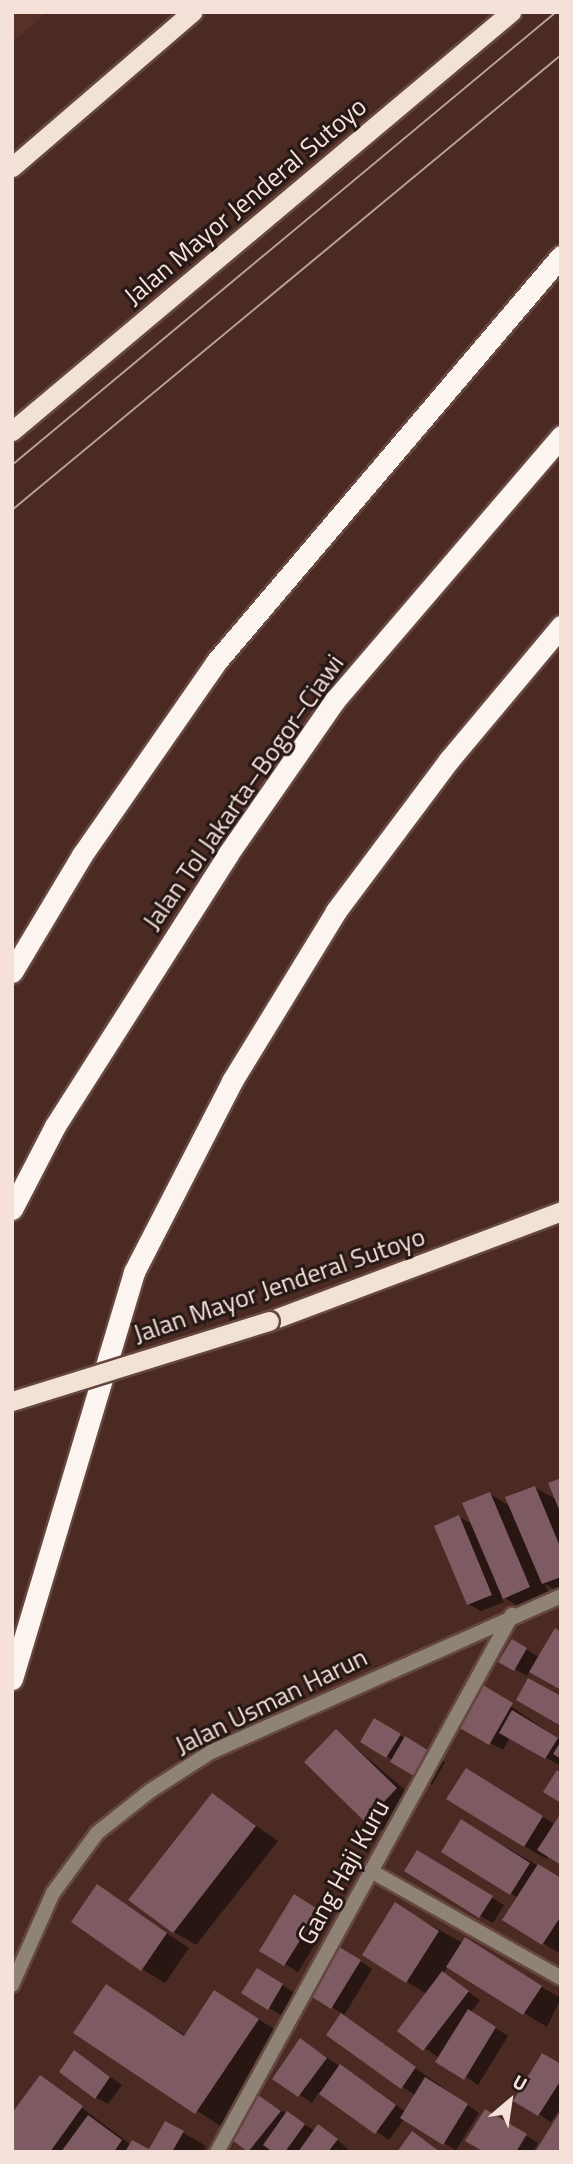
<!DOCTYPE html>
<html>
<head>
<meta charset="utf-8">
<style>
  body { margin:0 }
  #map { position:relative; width:573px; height:2164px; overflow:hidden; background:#4a2a23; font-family:"Titillium Web",sans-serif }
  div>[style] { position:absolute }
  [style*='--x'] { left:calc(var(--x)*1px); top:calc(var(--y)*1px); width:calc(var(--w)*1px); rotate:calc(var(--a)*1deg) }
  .built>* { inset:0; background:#573027 }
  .shadow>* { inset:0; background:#0007 }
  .building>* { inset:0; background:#7e5a62 }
  .roads { filter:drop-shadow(2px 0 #654740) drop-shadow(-2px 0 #654740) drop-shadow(0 2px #654740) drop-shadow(0 -2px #654740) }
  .minor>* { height:14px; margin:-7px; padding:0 7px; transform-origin:7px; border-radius:7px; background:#8f8377 }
  .trunk>* { height:19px; margin:-9.5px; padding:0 9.5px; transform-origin:9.5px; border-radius:9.5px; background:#f2e2d4 }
  .motorway>* { height:21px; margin:-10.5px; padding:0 10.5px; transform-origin:10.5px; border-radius:10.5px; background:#fbf4ef }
  .tram>* { height:2px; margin:-1px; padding:0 1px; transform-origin:1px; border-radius:1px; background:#b89f98 }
  .bridges { filter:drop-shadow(2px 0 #654740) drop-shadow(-2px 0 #654740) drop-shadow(0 2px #654740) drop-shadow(0 -2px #654740) }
  .trunk-bridge>* { height:19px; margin:-9.5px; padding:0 9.5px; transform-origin:9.5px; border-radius:9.5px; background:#f2e2d4 }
  span { translate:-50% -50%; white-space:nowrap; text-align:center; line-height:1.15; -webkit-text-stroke:6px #261814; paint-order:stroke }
  .street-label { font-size:26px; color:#f5e0da }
  .frame { position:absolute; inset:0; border:14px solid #f5e0da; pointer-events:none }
  .north { position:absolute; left:475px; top:2066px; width:70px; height:70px; -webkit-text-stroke:5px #261814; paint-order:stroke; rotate:29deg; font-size:19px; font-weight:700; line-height:28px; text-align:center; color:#f5e0da }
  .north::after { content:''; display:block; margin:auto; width:24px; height:32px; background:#f5e0da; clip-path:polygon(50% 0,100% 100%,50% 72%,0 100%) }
</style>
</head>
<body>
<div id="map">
  <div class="built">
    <div style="clip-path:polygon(12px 12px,48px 12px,12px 42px)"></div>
  </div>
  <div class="shadow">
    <div style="clip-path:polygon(561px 1479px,561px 1593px,545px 1584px,552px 1600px,527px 1611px,501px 1596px,504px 1602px,481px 1611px,468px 1604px,459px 1517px,474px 1525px,490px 1494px,511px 1507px,534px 1487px,557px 1500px)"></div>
    <div style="clip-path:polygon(512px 1641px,539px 1657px,527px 1676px,501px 1661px)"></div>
    <div style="clip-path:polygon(483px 1687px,561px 1741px,559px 1765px,510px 1737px,503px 1750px,461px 1727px)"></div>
    <div style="clip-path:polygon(375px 1720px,445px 1762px,432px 1785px,363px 1741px)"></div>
    <div style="clip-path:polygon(336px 1731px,419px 1802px,389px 1834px,366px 1821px)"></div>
    <div style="clip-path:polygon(490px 1784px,556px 1825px,547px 1859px,524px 1846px)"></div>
    <div style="clip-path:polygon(212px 1795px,278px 1841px,196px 1945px,174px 1932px)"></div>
    <div style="clip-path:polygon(485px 1835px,561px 1879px,561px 1954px,504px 1920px,518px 1898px,443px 1851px)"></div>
    <div style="clip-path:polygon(418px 1852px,504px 1905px,493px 1923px,480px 1916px)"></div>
    <div style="clip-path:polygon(97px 1887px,189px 1948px,165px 1983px,142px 1969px)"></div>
    <div style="clip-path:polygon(295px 1897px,331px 1919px,298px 1972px,262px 1950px)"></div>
    <div style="clip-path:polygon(418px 1918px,561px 1998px,547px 2027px,448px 1966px,443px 1974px,480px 2000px,471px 2012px,508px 2036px,478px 2085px,399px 2030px,427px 1994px,407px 1982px)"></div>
    <div style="clip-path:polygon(352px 1956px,372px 1969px,343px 2017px,479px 2113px,456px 2150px,404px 2119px,389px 2140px,319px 2092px,312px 2103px,274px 2078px,313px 2048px,406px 2112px,416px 2096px,328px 2034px,343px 2014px,311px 1995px)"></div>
    <div style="clip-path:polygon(258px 1970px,295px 1993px,281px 2015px,244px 1993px)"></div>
    <div style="clip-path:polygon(106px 1986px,186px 2036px,215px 1992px,287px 2037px,225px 2129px,76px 2032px)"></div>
    <div style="clip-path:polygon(75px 2053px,122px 2085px,108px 2104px,95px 2097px)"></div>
    <div style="clip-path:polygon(561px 2066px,561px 2107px,551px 2122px,516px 2100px)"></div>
    <div style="clip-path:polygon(41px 2077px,131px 2145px,149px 2152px,166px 2123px,206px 2146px,203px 2152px,12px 2152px)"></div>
    <div style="clip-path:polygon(259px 2097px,315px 2131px,318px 2126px,331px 2134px,351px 2152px,251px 2152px,230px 2137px)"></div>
    <div style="clip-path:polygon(486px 2111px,538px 2143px,533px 2152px,487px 2152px)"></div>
  </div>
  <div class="building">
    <div style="clip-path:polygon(561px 1478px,561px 1514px,548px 1483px)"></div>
    <div style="clip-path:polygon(535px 1486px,561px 1549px,561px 1577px,542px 1584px,505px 1497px)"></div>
    <div style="clip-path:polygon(490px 1492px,530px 1587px,503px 1599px,462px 1503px)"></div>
    <div style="clip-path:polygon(459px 1515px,492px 1595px,467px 1605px,434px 1526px)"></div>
    <div style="clip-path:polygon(555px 1628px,561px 1632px,561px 1690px,529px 1672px)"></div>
    <div style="clip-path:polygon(512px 1639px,527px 1648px,514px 1671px,498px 1662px)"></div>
    <div style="clip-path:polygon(528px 1678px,561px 1696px,561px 1726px,516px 1700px)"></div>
    <div style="clip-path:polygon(483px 1685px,513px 1703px,489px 1745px,458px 1727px)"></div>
    <div style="clip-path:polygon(512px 1710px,558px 1738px,545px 1759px,499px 1733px)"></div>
    <div style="clip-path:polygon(374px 1718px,401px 1734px,386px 1758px,360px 1742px)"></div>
    <div style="clip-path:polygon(336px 1729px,397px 1788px,365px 1822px,304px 1762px)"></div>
    <div style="clip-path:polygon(405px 1736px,434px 1754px,419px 1779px,390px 1762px)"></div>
    <div style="clip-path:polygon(561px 1741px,561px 1759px,553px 1754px)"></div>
    <div style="clip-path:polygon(466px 1768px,543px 1816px,524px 1847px,446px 1799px)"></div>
    <div style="clip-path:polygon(557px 1770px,561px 1773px,561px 1803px,543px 1792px)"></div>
    <div style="clip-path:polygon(212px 1793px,256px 1826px,173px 1933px,128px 1900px)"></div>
    <div style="clip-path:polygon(559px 1816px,561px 1817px,561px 1865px,537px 1850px)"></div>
    <div style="clip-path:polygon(461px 1819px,530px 1863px,510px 1895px,441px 1852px)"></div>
    <div style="clip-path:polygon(417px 1850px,493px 1896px,479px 1918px,404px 1871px)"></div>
    <div style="clip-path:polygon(538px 1864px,561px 1878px,561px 1916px,542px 1945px,502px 1920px)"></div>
    <div style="clip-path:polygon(97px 1884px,167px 1933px,141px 1971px,71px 1922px)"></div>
    <div style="clip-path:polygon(294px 1894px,319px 1910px,284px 1966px,259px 1951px)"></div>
    <div style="clip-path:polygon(395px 1902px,439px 1931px,406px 1983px,362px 1955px)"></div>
    <div style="clip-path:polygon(465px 1937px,542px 1986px,523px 2015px,446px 1967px)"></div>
    <div style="clip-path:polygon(339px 1947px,361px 1960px,331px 2009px,309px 1995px)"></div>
    <div style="clip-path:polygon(257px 1968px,283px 1984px,268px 2010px,241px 1993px)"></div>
    <div style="clip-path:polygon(442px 1971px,469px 1991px,423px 2051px,397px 2031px)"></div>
    <div style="clip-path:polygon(106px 1984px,184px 2036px,214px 1990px,259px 2019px,195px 2114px,73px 2033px)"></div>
    <div style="clip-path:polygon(468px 2009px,496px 2027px,464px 2080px,435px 2062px)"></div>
    <div style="clip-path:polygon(341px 2013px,416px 2067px,401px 2089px,326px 2035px)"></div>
    <div style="clip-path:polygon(300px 2038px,327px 2058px,298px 2097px,272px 2079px)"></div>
    <div style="clip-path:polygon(74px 2050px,110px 2077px,95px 2099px,59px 2072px)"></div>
    <div style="clip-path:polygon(542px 2053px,561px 2064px,561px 2080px,538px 2116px,513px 2101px)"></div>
    <div style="clip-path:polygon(340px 2064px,396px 2105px,375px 2134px,319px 2094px)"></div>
    <div style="clip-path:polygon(40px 2075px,83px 2106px,50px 2152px,12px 2152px,12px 2113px)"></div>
    <div style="clip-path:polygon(425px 2077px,468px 2104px,443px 2145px,400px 2118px)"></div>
    <div style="clip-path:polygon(258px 2095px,281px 2111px,248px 2152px,228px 2137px)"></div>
    <div style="clip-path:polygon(485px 2109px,527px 2134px,516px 2152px,484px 2152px,465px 2141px)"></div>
    <div style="clip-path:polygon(561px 2110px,561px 2152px,535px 2152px)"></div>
    <div style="clip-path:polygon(287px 2111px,305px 2124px,285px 2152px,273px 2152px,263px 2145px)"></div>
    <div style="clip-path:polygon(88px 2115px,122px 2140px,114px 2152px,61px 2152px)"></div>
    <div style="clip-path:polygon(165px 2121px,184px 2131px,172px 2152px,125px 2152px,132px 2140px,149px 2149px)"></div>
    <div style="clip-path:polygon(318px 2124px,338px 2139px,328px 2152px,298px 2152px)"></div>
    <div style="clip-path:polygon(412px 2131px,440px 2152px,397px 2152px)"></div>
  </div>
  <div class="roads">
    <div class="minor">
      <div style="--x:371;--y:1871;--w:218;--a:29.4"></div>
      <div style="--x:12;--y:1985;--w:101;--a:-66"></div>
      <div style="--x:53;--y:1893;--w:74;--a:-53.7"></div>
      <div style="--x:97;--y:1833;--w:68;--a:-38.4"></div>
      <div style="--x:150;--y:1791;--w:72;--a:-32.6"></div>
      <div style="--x:211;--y:1752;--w:383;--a:-24"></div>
      <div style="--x:217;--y:2152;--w:613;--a:-61.22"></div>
    </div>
    <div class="trunk">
      <div style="--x:12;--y:167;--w:238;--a:-40.7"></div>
      <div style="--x:12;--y:431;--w:652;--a:-40.02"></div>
      <div style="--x:269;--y:1321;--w:312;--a:-20.6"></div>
    </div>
    <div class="motorway">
      <div style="--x:12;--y:972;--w:136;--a:-59.1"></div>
      <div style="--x:82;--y:855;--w:235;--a:-55.2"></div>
      <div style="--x:216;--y:662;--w:533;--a:-49.64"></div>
      <div style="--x:12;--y:1209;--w:93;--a:-62.6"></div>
      <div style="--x:55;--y:1126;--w:322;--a:-57.5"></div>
      <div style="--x:228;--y:854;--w:188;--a:-55.2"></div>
      <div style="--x:335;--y:700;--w:348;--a:-49.4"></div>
      <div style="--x:12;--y:1679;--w:425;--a:-73.3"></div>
      <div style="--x:134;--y:1272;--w:215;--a:-62.8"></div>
      <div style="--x:232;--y:1081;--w:199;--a:-58.5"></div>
      <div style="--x:336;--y:911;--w:189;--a:-53.2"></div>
      <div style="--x:449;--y:760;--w:175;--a:-50.1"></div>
    </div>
  </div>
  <div class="tram">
    <div style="--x:12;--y:465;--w:708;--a:-39.78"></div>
    <div style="--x:12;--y:510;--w:713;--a:-39.65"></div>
  </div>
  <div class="bridges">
    <div class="trunk-bridge">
      <div style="--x:12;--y:1401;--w:269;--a:-17.3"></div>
    </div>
  </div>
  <div class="street-label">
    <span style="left:245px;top:201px;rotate:-40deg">Jalan Mayor Jenderal Sutoyo</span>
    <span style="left:243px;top:792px;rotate:-55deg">Jalan Tol Jakarta–Bogor–Ciawi</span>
    <span style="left:279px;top:1285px;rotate:-19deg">Jalan Mayor Jenderal Sutoyo</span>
    <span style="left:271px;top:1701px;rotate:-26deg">Jalan Usman Harun</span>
    <span style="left:343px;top:1872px;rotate:-61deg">Gang Haji Kuru</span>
  </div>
  <div class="frame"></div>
  <div class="north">U</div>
</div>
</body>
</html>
